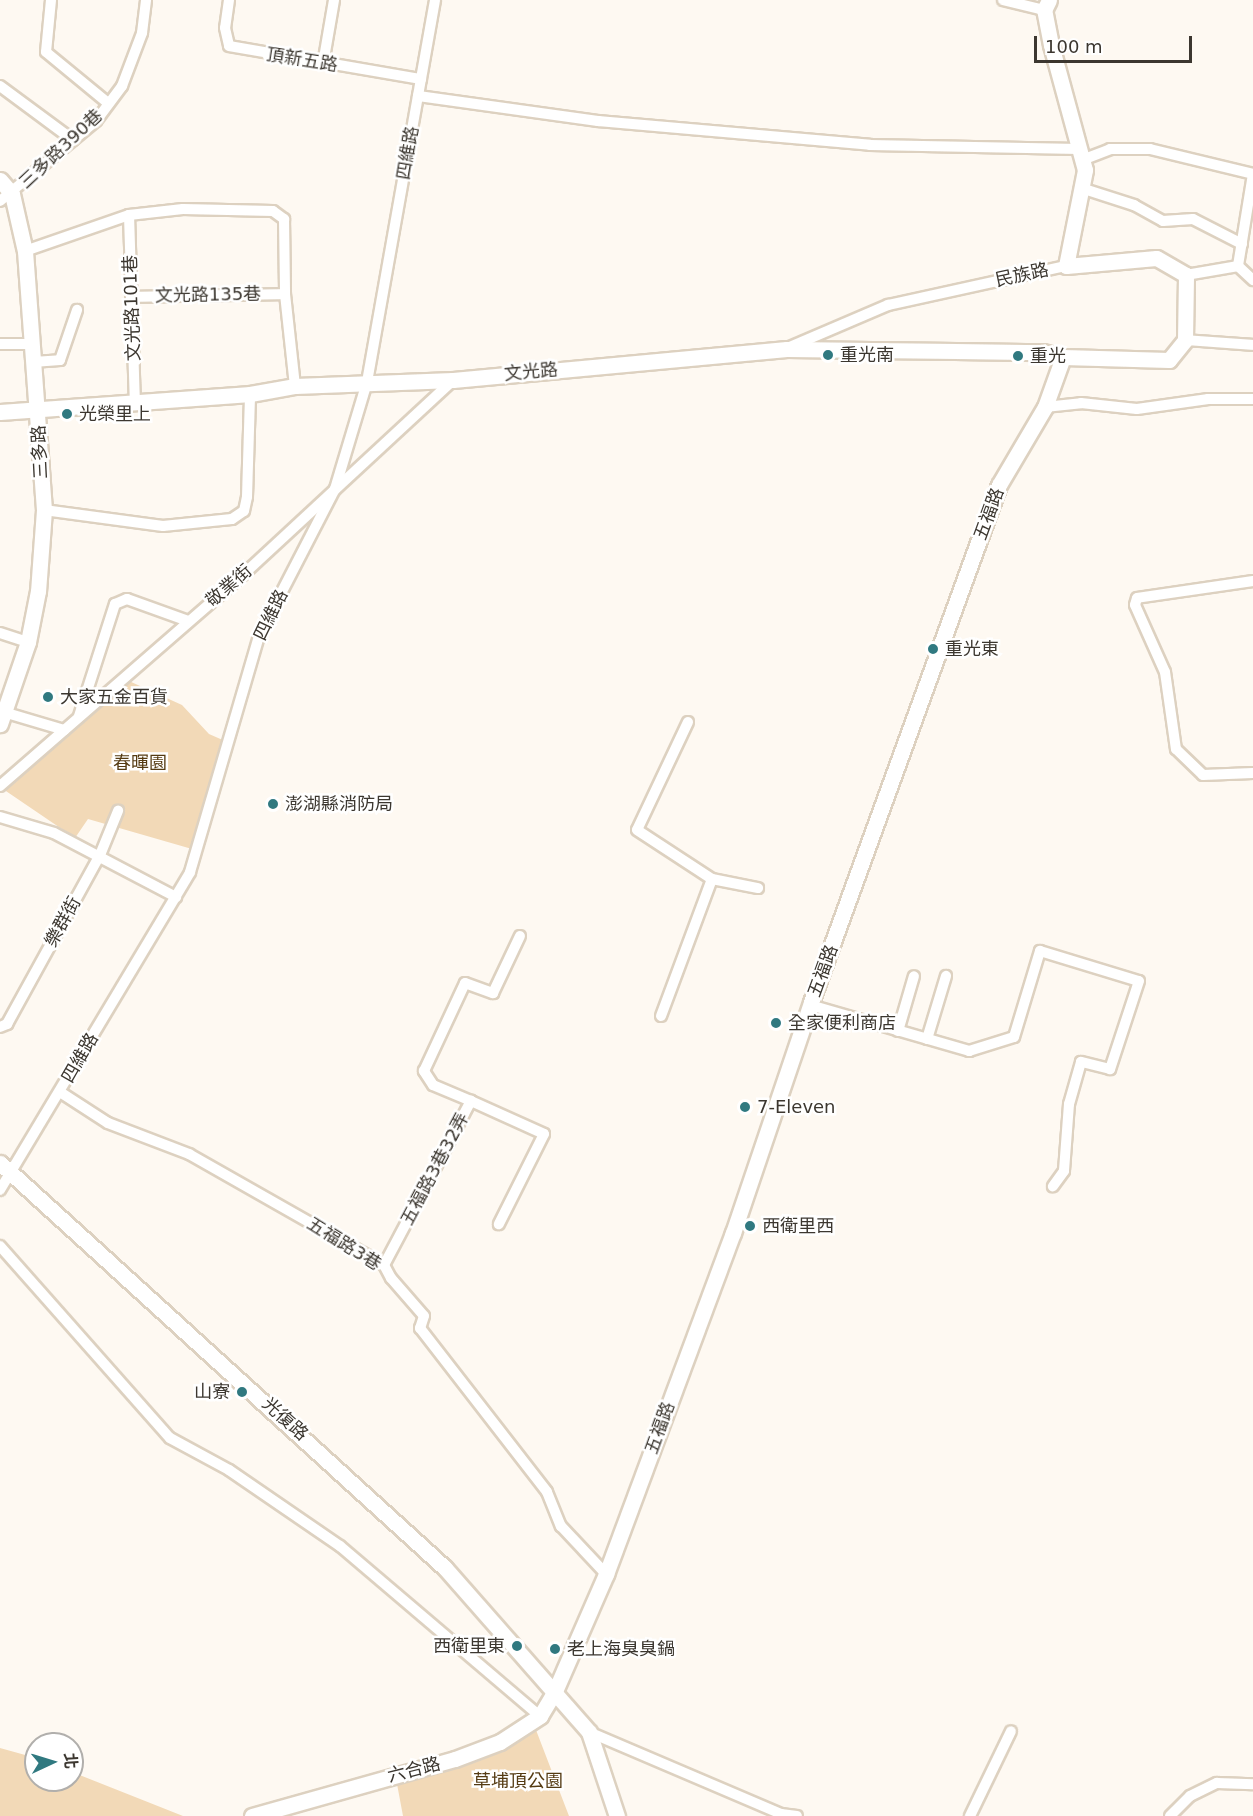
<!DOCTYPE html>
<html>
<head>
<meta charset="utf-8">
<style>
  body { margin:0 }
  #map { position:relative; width:1253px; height:1816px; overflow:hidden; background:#fef9f2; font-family:"DejaVu Sans","Noto Sans TC",sans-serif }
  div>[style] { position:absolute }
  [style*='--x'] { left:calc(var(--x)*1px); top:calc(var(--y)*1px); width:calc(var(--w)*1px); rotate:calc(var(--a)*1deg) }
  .green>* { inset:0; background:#f2d9b7 }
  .roads { filter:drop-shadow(2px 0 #ddd1c0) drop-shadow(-2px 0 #ddd1c0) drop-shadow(0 2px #ddd1c0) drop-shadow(0 -2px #ddd1c0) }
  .street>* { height:10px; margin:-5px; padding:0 5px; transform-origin:5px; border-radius:5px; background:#fff }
  .secondary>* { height:15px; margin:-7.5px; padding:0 7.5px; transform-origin:7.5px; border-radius:7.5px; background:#fff }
  .dots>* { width:16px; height:16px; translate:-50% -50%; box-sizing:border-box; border:3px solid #fff; border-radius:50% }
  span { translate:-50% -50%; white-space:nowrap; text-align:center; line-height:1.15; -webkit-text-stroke:5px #fff; paint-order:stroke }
  .street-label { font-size:18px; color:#3c3730 }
  .poi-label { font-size:18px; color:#3c3730 }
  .left { translate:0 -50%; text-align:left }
  .right { translate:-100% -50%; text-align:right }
  .park-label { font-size:18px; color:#553b13 }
  .north { position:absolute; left:24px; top:1732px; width:60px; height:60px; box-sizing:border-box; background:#fff; border:2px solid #b1afac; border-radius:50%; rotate:86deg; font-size:16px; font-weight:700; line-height:24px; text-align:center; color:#3c3730 }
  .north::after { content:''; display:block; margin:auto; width:21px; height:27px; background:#307980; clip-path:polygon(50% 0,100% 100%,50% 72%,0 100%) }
  .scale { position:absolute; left:1034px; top:36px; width:158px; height:27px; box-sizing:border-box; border:3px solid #3c3730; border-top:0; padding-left:8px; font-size:18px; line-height:21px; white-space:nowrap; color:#3c3730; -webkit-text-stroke:4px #fff; paint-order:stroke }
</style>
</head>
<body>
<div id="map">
  <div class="green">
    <div style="clip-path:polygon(129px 681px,182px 705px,209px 734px,225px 741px,192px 849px,88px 819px,75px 838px,0 787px)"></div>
    <div style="clip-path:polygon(536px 1730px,569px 1816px,403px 1816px,397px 1784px,493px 1754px)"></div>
    <div style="clip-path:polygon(0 1748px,36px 1758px,36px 1780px,72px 1780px,72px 1772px,183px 1816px,0 1816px)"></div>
  </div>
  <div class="roads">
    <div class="street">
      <div style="--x:51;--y:0;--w:52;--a:95.5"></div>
      <div style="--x:46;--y:52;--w:80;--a:39.4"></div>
      <div style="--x:229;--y:0;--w:28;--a:98"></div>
      <div style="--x:225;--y:28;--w:18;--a:77"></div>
      <div style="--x:229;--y:46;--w:195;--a:9.8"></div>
      <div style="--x:1003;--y:0;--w:42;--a:13.7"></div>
      <div style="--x:323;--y:64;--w:65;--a:-80.2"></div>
      <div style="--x:0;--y:86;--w:91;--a:36.5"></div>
      <div style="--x:418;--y:96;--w:182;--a:7.9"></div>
      <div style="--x:598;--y:121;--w:273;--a:5"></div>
      <div style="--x:870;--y:145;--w:209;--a:1.1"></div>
      <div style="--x:1082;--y:160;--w:30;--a:-21"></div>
      <div style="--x:1110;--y:149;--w:40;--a:0"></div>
      <div style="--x:1150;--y:149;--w:106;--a:13.6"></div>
      <div style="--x:1253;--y:174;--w:93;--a:99.3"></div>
      <div style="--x:1238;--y:266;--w:21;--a:43"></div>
      <div style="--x:1081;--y:188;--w:56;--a:17.8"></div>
      <div style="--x:1134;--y:205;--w:33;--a:29"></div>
      <div style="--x:1163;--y:221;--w:30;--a:-4"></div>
      <div style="--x:1193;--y:219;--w:55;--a:27"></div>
      <div style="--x:0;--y:201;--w:125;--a:-39.8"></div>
      <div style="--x:96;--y:121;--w:44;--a:-53.4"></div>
      <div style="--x:122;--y:86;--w:57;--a:-69.3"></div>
      <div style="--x:142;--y:33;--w:33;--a:-83"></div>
      <div style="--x:129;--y:215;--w:186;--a:88.2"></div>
      <div style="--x:25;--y:251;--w:110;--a:-19.1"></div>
      <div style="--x:129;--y:215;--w:54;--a:-6.3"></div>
      <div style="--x:183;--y:209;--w:90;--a:1.3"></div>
      <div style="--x:273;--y:211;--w:14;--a:36"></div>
      <div style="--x:284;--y:219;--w:75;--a:89.2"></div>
      <div style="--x:285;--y:294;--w:93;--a:83.8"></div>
      <div style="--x:1186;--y:275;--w:53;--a:-9.8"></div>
      <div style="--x:131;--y:297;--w:154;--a:-1.1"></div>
      <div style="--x:1185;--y:340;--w:68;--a:4.2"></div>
      <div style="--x:0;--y:344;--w:31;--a:0"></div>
      <div style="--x:790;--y:347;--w:107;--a:-23.2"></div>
      <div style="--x:888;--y:305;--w:182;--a:-12.4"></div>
      <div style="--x:33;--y:362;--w:27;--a:-4"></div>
      <div style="--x:60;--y:360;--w:53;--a:-71.2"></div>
      <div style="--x:1045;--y:407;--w:36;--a:-6"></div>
      <div style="--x:1081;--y:403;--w:56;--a:6.1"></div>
      <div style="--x:1137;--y:409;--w:72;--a:-8"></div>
      <div style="--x:1208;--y:399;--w:45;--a:0"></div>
      <div style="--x:44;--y:510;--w:120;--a:7.7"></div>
      <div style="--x:163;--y:526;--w:69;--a:-5.8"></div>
      <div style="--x:232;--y:519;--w:14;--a:-34"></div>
      <div style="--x:244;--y:511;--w:14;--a:-78"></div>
      <div style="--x:247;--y:497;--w:103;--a:-88.3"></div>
      <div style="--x:1253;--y:581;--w:117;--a:171.7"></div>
      <div style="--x:1137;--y:598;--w:7;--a:106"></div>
      <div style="--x:1135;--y:605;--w:73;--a:65.9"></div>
      <div style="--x:1165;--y:672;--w:78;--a:81.9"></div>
      <div style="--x:1176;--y:749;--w:37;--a:44"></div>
      <div style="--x:1203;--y:775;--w:50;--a:-2.3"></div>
      <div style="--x:0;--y:633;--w:29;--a:18"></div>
      <div style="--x:0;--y:711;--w:67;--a:16.5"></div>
      <div style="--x:79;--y:716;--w:118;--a:-72.2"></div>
      <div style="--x:115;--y:604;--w:13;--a:-23"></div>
      <div style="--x:127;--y:599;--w:65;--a:19.8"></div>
      <div style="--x:688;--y:722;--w:119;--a:115.3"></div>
      <div style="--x:637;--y:830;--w:90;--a:33.2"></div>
      <div style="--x:712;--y:879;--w:47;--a:11.1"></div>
      <div style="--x:0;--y:786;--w:326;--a:-41"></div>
      <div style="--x:246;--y:572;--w:282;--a:-42.8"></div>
      <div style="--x:0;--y:817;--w:56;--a:16.5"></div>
      <div style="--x:54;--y:833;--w:138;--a:27.7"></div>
      <div style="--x:810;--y:1005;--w:166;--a:16.1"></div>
      <div style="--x:969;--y:1051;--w:47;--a:-17.3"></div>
      <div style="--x:1014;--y:1037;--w:90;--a:-73.2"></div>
      <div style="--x:1040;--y:951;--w:103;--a:16.9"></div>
      <div style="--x:1139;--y:981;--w:93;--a:108.2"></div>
      <div style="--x:1110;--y:1069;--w:30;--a:-166"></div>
      <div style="--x:1081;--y:1062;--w:44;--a:105.9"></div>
      <div style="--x:1069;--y:1104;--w:67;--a:94.3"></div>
      <div style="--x:1064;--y:1171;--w:19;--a:126"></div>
      <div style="--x:661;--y:1016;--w:146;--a:-69.6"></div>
      <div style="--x:0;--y:1027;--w:8;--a:-23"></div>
      <div style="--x:7;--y:1024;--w:193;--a:-61.2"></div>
      <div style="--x:100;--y:855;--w:48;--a:-67.8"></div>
      <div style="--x:898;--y:1031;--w:57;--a:-73.8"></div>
      <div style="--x:927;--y:1039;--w:66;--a:-73.2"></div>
      <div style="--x:60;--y:1092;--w:57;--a:32.9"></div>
      <div style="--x:108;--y:1123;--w:87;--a:20.9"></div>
      <div style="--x:189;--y:1154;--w:224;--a:29.6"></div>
      <div style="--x:384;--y:1265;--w:15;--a:62"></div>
      <div style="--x:391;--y:1278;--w:50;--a:49"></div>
      <div style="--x:424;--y:1316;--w:13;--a:108"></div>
      <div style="--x:420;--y:1328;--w:207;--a:52.2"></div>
      <div style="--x:547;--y:1492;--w:37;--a:68"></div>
      <div style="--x:561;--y:1526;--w:66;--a:46.8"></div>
      <div style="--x:471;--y:1101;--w:80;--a:24.3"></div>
      <div style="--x:544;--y:1134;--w:101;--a:116.6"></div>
      <div style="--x:0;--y:1190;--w:370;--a:-59.1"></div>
      <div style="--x:190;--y:872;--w:246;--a:-73.7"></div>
      <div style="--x:259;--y:636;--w:165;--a:-62.7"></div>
      <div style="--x:335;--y:489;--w:112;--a:-73.3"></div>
      <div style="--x:367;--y:382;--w:388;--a:-79.9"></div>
      <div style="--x:0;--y:1246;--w:256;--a:48.5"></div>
      <div style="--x:170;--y:1438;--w:67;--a:28.5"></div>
      <div style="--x:229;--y:1470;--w:135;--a:34.4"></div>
      <div style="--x:340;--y:1546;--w:262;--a:40.4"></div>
      <div style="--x:384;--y:1265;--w:186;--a:-62.1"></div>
      <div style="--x:471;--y:1101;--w:41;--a:-157.2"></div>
      <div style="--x:433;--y:1085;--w:17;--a:-123"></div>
      <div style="--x:424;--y:1071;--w:97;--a:-65"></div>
      <div style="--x:465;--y:983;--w:30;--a:20"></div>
      <div style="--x:493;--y:993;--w:63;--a:-64.7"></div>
      <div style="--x:589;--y:1732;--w:209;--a:23.1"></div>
      <div style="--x:781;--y:1814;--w:16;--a:7"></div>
      <div style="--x:970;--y:1816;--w:94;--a:-64.2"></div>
      <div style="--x:1170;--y:1816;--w:28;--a:-45"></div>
      <div style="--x:1190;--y:1796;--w:30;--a:-26"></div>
      <div style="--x:1217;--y:1783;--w:36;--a:2"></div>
    </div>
    <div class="secondary">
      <div style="--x:0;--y:180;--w:18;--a:49"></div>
      <div style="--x:12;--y:194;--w:58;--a:77.2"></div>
      <div style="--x:25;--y:251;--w:260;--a:85.8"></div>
      <div style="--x:44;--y:510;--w:81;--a:94.2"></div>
      <div style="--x:38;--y:591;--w:52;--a:101.1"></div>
      <div style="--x:28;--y:642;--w:87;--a:108.9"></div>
      <div style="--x:0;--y:412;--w:251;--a:-4.1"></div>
      <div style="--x:250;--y:394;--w:46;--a:-10.1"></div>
      <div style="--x:295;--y:386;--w:158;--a:-2.2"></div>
      <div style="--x:453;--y:380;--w:335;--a:-5.3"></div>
      <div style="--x:787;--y:349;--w:256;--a:0.7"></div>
      <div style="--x:1043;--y:352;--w:21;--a:14"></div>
      <div style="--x:1063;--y:357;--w:106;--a:1.6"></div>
      <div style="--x:1169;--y:360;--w:26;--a:-51"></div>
      <div style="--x:1185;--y:340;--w:65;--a:-89.1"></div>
      <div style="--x:1186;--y:275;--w:34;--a:-150"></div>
      <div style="--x:1156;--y:258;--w:90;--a:174.9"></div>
      <div style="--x:1066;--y:266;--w:98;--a:-78.8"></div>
      <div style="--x:1085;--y:170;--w:130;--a:-105.2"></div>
      <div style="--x:1051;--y:45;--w:36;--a:-101"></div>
      <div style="--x:1044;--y:10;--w:11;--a:-63"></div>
      <div style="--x:0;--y:1163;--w:602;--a:42.31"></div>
      <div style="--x:445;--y:1568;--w:218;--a:48.7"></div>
      <div style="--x:589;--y:1732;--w:89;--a:71.6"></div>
      <div style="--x:252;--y:1816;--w:211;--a:-15.7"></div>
      <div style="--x:455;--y:1759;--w:48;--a:-20.7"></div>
      <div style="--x:500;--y:1742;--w:48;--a:-33"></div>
      <div style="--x:540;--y:1716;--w:29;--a:-59"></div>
      <div style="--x:555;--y:1691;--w:128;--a:-66.4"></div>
      <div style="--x:606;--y:1574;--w:364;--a:-69.6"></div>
      <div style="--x:733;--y:1233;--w:244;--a:-71.3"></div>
      <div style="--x:811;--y:1002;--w:550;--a:-70.02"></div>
      <div style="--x:999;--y:485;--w:91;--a:-59.5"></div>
      <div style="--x:1045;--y:407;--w:53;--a:-70.2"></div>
    </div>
  </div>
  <div class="dots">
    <div style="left:828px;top:355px;background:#307980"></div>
    <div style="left:1018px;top:356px;background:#307980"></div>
    <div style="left:67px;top:414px;background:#307980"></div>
    <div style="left:933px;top:649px;background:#307980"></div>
    <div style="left:48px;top:697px;background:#307980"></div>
    <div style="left:273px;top:804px;background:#307980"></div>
    <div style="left:776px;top:1023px;background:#307980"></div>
    <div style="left:745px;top:1107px;background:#307980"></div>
    <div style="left:750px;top:1226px;background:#307980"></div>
    <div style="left:242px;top:1392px;background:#307980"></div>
    <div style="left:517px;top:1646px;background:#307980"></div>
    <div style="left:555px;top:1649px;background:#307980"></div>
  </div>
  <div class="street-label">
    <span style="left:302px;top:60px;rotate:9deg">頂新五路</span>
    <span style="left:61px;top:149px;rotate:-43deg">三多路390巷</span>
    <span style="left:408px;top:153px;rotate:-80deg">四維路</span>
    <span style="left:1022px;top:275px;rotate:-12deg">民族路</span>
    <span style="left:208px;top:295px;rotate:-1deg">文光路135巷</span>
    <span style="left:132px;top:308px;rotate:-92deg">文光路101巷</span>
    <span style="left:531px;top:372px;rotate:-5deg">文光路</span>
    <span style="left:40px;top:452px;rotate:-93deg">三多路</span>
    <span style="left:989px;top:514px;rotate:-70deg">五福路</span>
    <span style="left:229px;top:586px;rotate:-41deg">敬業街</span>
    <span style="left:271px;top:615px;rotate:-64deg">四維路</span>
    <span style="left:63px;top:922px;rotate:-61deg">樂群街</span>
    <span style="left:823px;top:971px;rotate:-70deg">五福路</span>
    <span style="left:80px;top:1058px;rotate:-60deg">四維路</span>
    <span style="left:435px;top:1169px;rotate:-62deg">五福路3巷32弄</span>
    <span style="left:344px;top:1244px;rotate:32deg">五福路3巷</span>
    <span style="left:285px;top:1419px;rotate:42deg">光復路</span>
    <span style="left:660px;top:1428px;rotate:-70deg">五福路</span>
    <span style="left:414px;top:1770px;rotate:-14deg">六合路</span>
  </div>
  <div class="poi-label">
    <span class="left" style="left:840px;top:355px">重光南</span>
    <span class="left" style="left:1030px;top:356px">重光</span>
    <span class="left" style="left:79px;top:414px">光榮里上</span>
    <span class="left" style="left:945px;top:649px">重光東</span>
    <span class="left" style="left:60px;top:697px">大家五金百貨</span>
    <span class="left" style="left:285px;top:804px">澎湖縣消防局</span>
    <span class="left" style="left:788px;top:1023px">全家便利商店</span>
    <span class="left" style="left:757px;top:1107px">7-Eleven</span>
    <span class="left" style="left:762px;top:1226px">西衛里西</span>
    <span class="right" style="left:230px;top:1392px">山寮</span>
    <span class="right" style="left:505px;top:1646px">西衛里東</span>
    <span class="left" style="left:567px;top:1649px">老上海臭臭鍋</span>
  </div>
  <div class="park-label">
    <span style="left:140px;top:763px">春暉園</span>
    <span style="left:518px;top:1781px">草埔頂公園</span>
  </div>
  <div class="north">北</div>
  <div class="scale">100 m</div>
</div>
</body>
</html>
